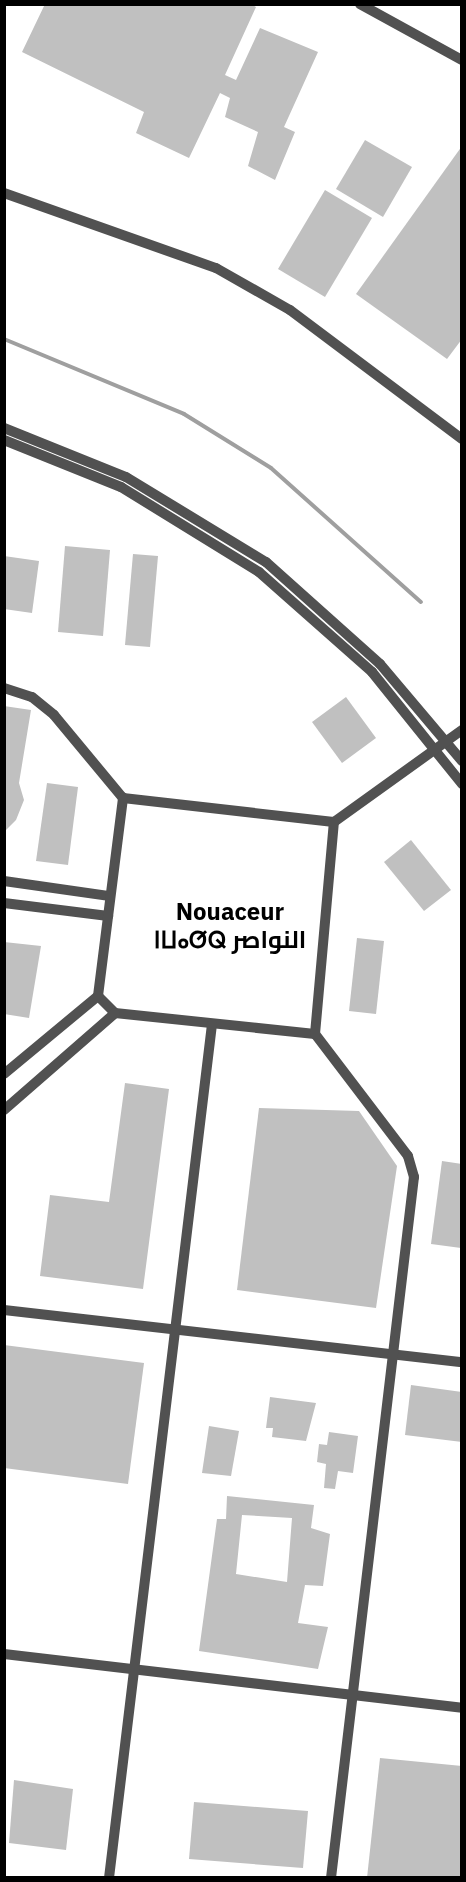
<!DOCTYPE html>
<html>
<head>
<meta charset="utf-8">
<style>
  body { margin:0 }
  #map { position:relative; width:466px; height:1882px; overflow:hidden; background:#fff; font-family:"IBM Plex Sans",Cairo,"Noto Sans Tifinagh",sans-serif }
  div>[style] { position:absolute }
  [style*='--x'] { left:calc(var(--x)*1px); top:calc(var(--y)*1px); width:calc(var(--w)*1px); rotate:calc(var(--a)*1deg) }
  .stream>* { height:4px; margin:-2px; padding:0 2px; transform-origin:2px; border-radius:2px; background:#9f9f9f }
  .building>* { inset:0; background:#c0c0c0 }
  .minor>* { height:10px; margin:-5px; padding:0 5px; transform-origin:5px; border-radius:5px; background:#515151 }
  span { translate:-50% -50%; white-space:nowrap; text-align:center; line-height:1.15; -webkit-text-stroke:5px #fff; paint-order:stroke }
  .district-label { font-size:24px; color:#000; font-weight:700 }
  .frame { position:absolute; inset:0; border:6px solid #000; pointer-events:none }
</style>
</head>
<body>
<div id="map">
  <div class="stream">
    <div style="--x:4;--y:339;--w:195;--a:22.6"></div>
    <div style="--x:184;--y:414;--w:102;--a:31.8"></div>
    <div style="--x:271;--y:468;--w:201;--a:41.8"></div>
  </div>
  <div class="building">
    <div style="clip-path:polygon(45px 4px,251px 4px,256px 7px,225px 75px,236px 80px,260px 28px,318px 52px,284px 127px,295px 132px,275px 180px,248px 166px,258px 132px,225px 117px,230px 98px,220px 93px,189px 158px,136px 133px,144px 112px,22px 52px)"></div>
    <div style="clip-path:polygon(365px 140px,412px 167px,383px 217px,336px 189px)"></div>
    <div style="clip-path:polygon(462px 146px,462px 339px,447px 359px,356px 294px)"></div>
    <div style="clip-path:polygon(325px 190px,372px 218px,325px 297px,278px 269px)"></div>
    <div style="clip-path:polygon(65px 546px,110px 550px,103px 636px,58px 632px)"></div>
    <div style="clip-path:polygon(133px 554px,158px 556px,150px 647px,125px 645px)"></div>
    <div style="clip-path:polygon(4px 556px,39px 561px,32px 613px,4px 609px)"></div>
    <div style="clip-path:polygon(346px 697px,376px 738px,342px 763px,312px 722px)"></div>
    <div style="clip-path:polygon(4px 706px,31px 710px,19px 783px,24px 800px,16px 820px,4px 832px)"></div>
    <div style="clip-path:polygon(47px 783px,78px 787px,68px 865px,36px 861px)"></div>
    <div style="clip-path:polygon(411px 840px,451px 890px,424px 911px,384px 862px)"></div>
    <div style="clip-path:polygon(357px 938px,384px 941px,376px 1014px,349px 1011px)"></div>
    <div style="clip-path:polygon(4px 942px,41px 946px,29px 1018px,4px 1014px)"></div>
    <div style="clip-path:polygon(125px 1083px,169px 1089px,143px 1289px,40px 1276px,50px 1195px,109px 1202px)"></div>
    <div style="clip-path:polygon(259px 1108px,359px 1111px,397px 1166px,376px 1308px,237px 1290px)"></div>
    <div style="clip-path:polygon(442px 1161px,462px 1164px,461px 1248px,431px 1244px)"></div>
    <div style="clip-path:polygon(4px 1345px,144px 1363px,128px 1484px,4px 1468px)"></div>
    <div style="clip-path:polygon(411px 1385px,462px 1392px,462px 1442px,405px 1435px)"></div>
    <div style="clip-path:polygon(270px 1397px,316px 1403px,306px 1441px,272px 1437px,273px 1428px,266px 1428px)"></div>
    <div style="clip-path:polygon(209px 1426px,239px 1431px,231px 1476px,202px 1473px)"></div>
    <div style="clip-path:polygon(329px 1432px,358px 1436px,353px 1473px,338px 1471px,335px 1489px,324px 1488px,326px 1464px,317px 1462px,319px 1444px,327px 1445px)"></div>
    <div style="clip-path:polygon(evenodd,227px 1496px,314px 1505px,311px 1528px,330px 1534px,323px 1586px,305px 1585px,298px 1623px,328px 1627px,318px 1669px,199px 1651px,217px 1519px,226px 1519px,227px 1496px,242px 1515px,292px 1518px,287px 1582px,236px 1574px,242px 1515px)"></div>
    <div style="clip-path:polygon(380px 1758px,462px 1766px,462px 1878px,367px 1878px)"></div>
    <div style="clip-path:polygon(14px 1780px,73px 1789px,66px 1850px,9px 1843px)"></div>
    <div style="clip-path:polygon(194px 1802px,308px 1811px,303px 1868px,189px 1859px)"></div>
  </div>
  <div class="minor">
    <div style="--x:360;--y:4;--w:116;--a:28.8"></div>
    <div style="--x:4;--y:193;--w:225;--a:19.5"></div>
    <div style="--x:216;--y:268;--w:85;--a:29.6"></div>
    <div style="--x:290;--y:310;--w:215;--a:36.9"></div>
    <div style="--x:4;--y:428;--w:131;--a:21.9"></div>
    <div style="--x:126;--y:477;--w:164;--a:31.3"></div>
    <div style="--x:266;--y:562;--w:153;--a:41.8"></div>
    <div style="--x:380;--y:664;--w:127;--a:49.8"></div>
    <div style="--x:4;--y:440;--w:126;--a:21.9"></div>
    <div style="--x:121;--y:487;--w:162;--a:31.6"></div>
    <div style="--x:259;--y:572;--w:151;--a:41.5"></div>
    <div style="--x:372;--y:672;--w:144;--a:51.2"></div>
    <div style="--x:4;--y:688;--w:29;--a:18"></div>
    <div style="--x:32;--y:697;--w:28;--a:39"></div>
    <div style="--x:54;--y:715;--w:108;--a:50.3"></div>
    <div style="--x:123;--y:798;--w:212;--a:6.5"></div>
    <div style="--x:334;--y:822;--w:158;--a:-35.7"></div>
    <div style="--x:4;--y:881;--w:107;--a:8.1"></div>
    <div style="--x:4;--y:903;--w:105;--a:7.1"></div>
    <div style="--x:98;--y:996;--w:24;--a:45"></div>
    <div style="--x:115;--y:1013;--w:201;--a:6"></div>
    <div style="--x:4;--y:1074;--w:122;--a:-39.7"></div>
    <div style="--x:98;--y:996;--w:200;--a:-82.8"></div>
    <div style="--x:4;--y:1110;--w:147;--a:-41.1"></div>
    <div style="--x:4;--y:1310;--w:461;--a:6.5"></div>
    <div style="--x:4;--y:1654;--w:461;--a:6.7"></div>
    <div style="--x:109;--y:1878;--w:860;--a:-83.12"></div>
    <div style="--x:331;--y:1878;--w:706;--a:-83.25"></div>
    <div style="--x:414;--y:1177;--w:22;--a:-106"></div>
    <div style="--x:408;--y:1156;--w:153;--a:-127.3"></div>
    <div style="--x:315;--y:1034;--w:213;--a:-84.9"></div>
  </div>
  <div class="district-label">
    <span style="left:230px;top:926px">Nouaceur<br>ⵏⵡⴰⵚⵕ النواصر</span>
  </div>
  <div class="frame"></div>
</div>
</body>
</html>
